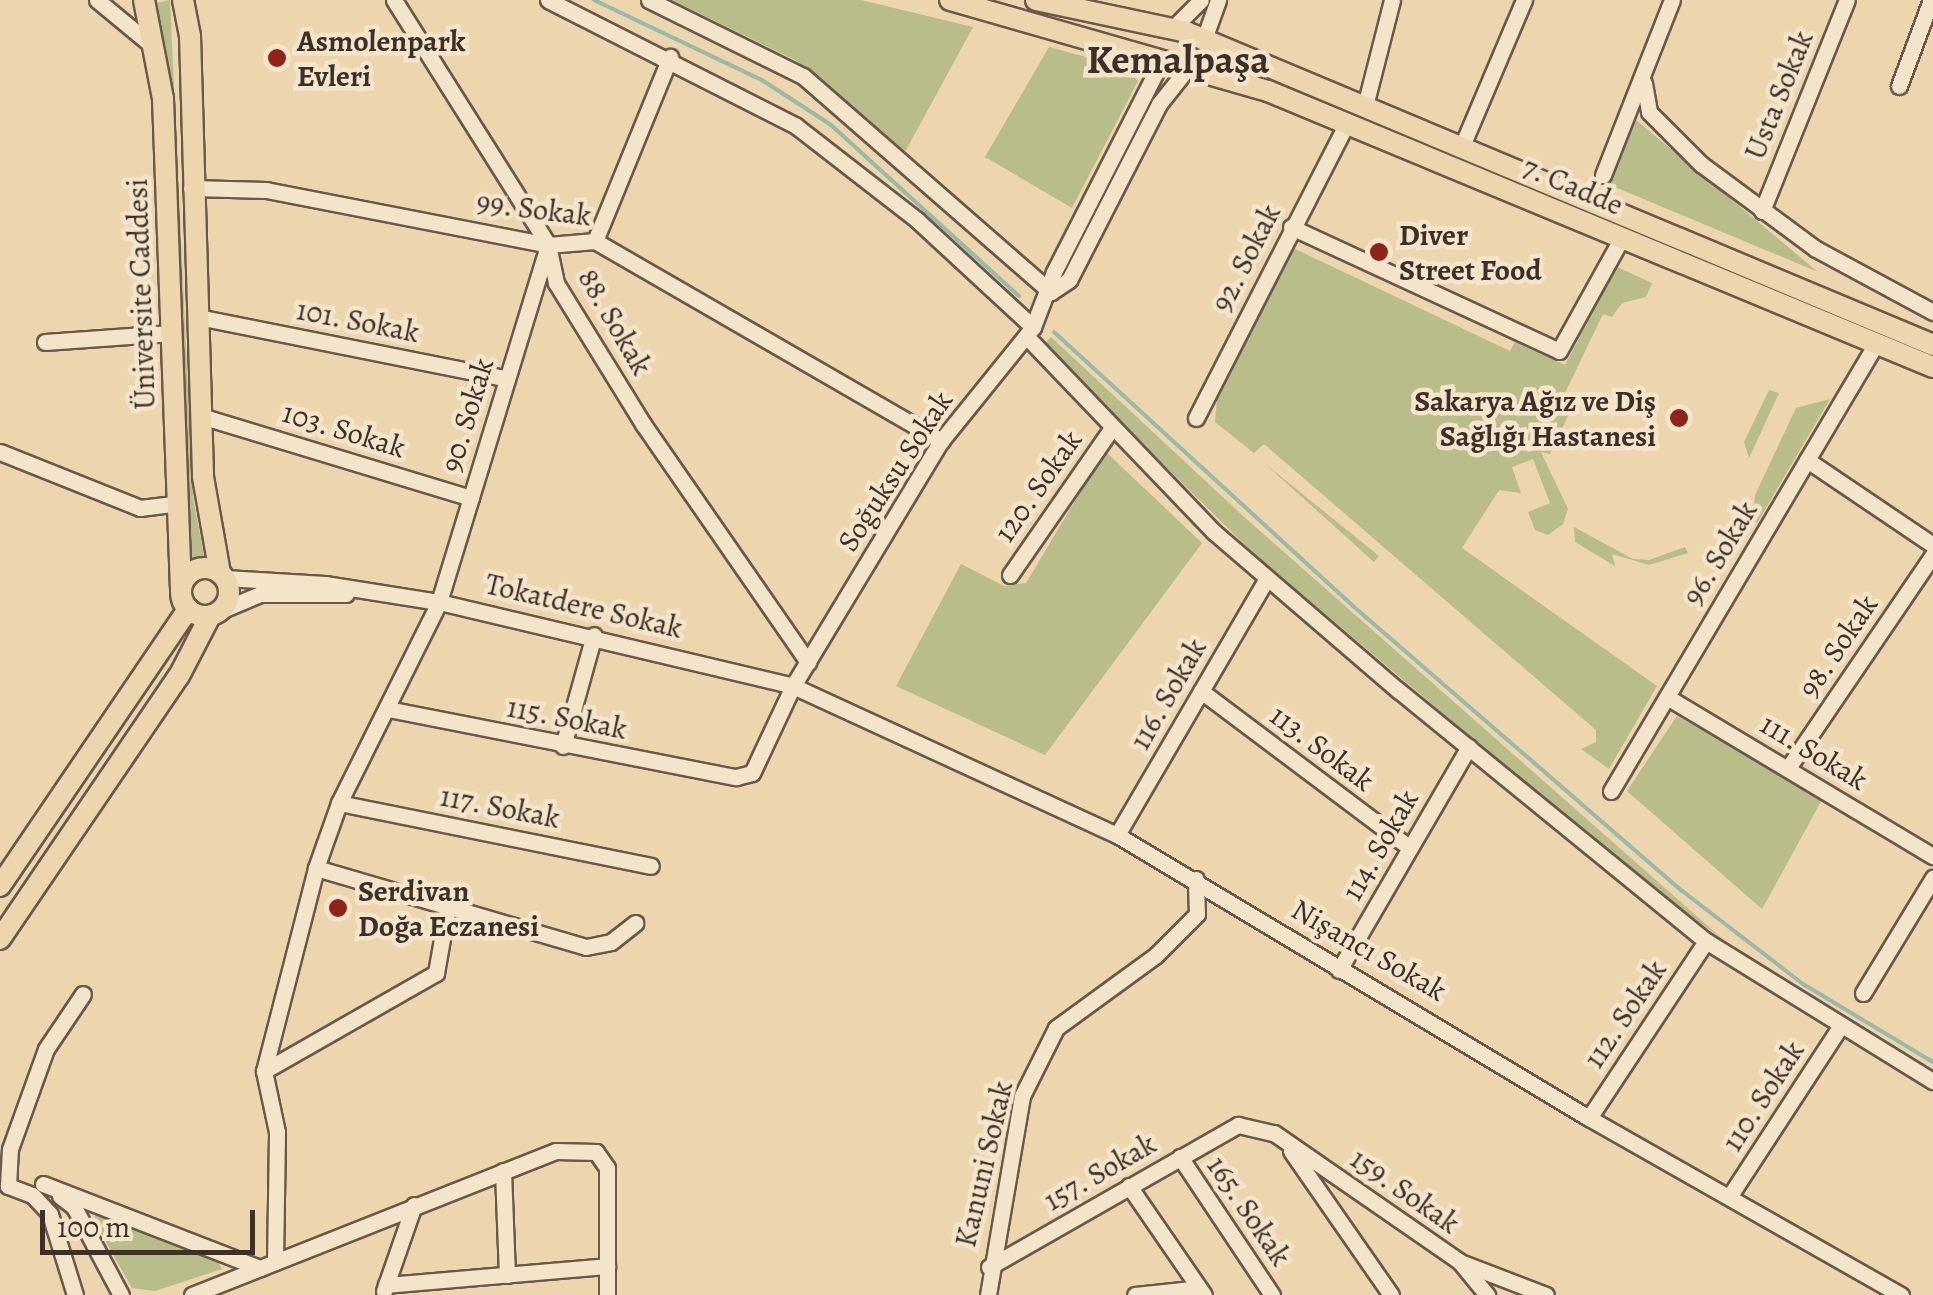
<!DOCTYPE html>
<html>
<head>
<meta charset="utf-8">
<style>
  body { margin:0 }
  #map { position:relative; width:1933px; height:1295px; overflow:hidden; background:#edd5ae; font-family:Alegreya,serif }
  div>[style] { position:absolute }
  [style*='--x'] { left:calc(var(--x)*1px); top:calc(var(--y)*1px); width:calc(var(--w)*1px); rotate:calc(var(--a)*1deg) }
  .green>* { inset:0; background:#b8bd8a }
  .stream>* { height:4px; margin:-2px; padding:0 2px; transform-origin:2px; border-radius:2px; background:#99b9a9 }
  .roads { filter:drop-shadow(2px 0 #69584b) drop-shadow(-2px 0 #69584b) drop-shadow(0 2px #69584b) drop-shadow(0 -2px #69584b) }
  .minor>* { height:15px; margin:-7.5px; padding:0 7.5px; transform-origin:7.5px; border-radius:7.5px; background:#f3e4ca }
  .major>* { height:20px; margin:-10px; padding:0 10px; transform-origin:10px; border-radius:10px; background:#edd5ae }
  .major>.ring { margin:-10px; padding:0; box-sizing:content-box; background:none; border:20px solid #edd5ae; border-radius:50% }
  .dots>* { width:28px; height:28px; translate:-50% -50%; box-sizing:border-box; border:5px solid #f3e4ca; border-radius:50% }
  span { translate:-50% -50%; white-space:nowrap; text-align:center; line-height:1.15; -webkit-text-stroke:9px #f3e4ca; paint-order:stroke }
  .poi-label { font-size:30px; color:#3d2f2a; font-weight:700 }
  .left { translate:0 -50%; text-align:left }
  .right { translate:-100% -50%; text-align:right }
  .street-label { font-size:30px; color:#3d2f2a }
  .district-label { font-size:40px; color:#3d2f2a; font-weight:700 }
  .scale { position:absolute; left:40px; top:1210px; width:215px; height:45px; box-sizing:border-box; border:5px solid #3d2f2a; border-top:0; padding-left:12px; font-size:30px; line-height:35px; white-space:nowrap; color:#3d2f2a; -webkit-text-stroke:8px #f3e4ca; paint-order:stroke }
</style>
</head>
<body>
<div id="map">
  <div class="green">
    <div style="clip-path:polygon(170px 0,193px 498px,205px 561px,189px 565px,172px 92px,150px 4px)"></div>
    <div style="clip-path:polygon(672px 0,861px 0,973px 27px,905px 152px,795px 60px)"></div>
    <div style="clip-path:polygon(1049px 47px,1123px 67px,1138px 81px,1072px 208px,985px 157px)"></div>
    <div style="clip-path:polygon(1636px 120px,1818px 272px,1610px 185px)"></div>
    <div style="clip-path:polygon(1291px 247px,1510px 351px,1515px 342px,1565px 365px,1617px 267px,1652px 283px,1646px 297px,1622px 303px,1612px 317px,1603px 314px,1563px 397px,1574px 403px,1550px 454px,1541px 452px,1568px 509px,1563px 524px,1548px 535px,1535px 530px,1528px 512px,1550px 503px,1533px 459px,1512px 467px,1521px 493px,1499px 490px,1462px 548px,1657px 686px,1609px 769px,1581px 749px,1596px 742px,1596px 730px,1264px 444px,1254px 453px,1215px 422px,1218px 389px)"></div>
    <div style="clip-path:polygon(1051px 337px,1242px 515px,1725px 941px,1643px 882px,1254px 554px,1043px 345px)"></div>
    <div style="clip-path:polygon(1769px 390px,1779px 393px,1749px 458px,1744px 442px)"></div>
    <div style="clip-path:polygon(1830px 399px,1757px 523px,1753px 521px,1755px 495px,1796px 408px)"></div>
    <div style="clip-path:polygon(1105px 451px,1202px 543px,1045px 755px,896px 686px,961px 564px,1004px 586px,1026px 583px)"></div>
    <div style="clip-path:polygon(1263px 462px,1379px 556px,1374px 562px)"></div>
    <div style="clip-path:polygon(1574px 527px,1633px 559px,1649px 560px,1685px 547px,1688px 553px,1649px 565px,1612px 554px,1615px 566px,1575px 542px)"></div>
    <div style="clip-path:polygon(1677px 716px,1823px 798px,1762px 909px,1627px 791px)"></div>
    <div style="clip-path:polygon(97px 1214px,216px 1259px,222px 1269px,155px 1291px,132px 1288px,93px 1219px)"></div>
  </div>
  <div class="stream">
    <div style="--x:594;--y:0;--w:186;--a:25.5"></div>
    <div style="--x:762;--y:80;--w:82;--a:33.1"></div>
    <div style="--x:831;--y:125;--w:254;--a:42.3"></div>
    <div style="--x:1054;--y:332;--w:406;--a:42.5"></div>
    <div style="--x:1353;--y:606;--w:434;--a:40.9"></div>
    <div style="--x:1681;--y:890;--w:154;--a:37.6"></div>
    <div style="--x:1803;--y:984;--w:152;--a:31"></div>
  </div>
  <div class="roads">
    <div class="minor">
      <div style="--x:97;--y:0;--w:75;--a:39.6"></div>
      <div style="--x:394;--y:0;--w:289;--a:57.8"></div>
      <div style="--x:548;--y:245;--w:39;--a:78"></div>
      <div style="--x:556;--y:283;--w:166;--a:58.3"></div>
      <div style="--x:643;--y:424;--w:290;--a:55.3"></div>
      <div style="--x:548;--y:0;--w:278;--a:26.9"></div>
      <div style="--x:796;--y:126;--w:153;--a:37.8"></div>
      <div style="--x:917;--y:220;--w:158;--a:42.7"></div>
      <div style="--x:649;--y:0;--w:172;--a:26.3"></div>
      <div style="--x:803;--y:76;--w:329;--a:41.1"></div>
      <div style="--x:1171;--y:30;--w:42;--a:-45"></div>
      <div style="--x:1203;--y:42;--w:45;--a:-70.3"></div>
      <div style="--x:1644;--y:83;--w:29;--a:80"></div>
      <div style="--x:1649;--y:112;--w:74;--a:45"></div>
      <div style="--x:1701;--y:164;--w:143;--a:36.5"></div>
      <div style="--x:1816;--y:249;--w:133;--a:28.3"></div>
      <div style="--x:1899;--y:86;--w:92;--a:-69.6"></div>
      <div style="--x:1365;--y:106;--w:109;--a:-75.7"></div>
      <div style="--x:1462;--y:146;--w:159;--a:-67"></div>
      <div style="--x:1603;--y:175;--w:188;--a:-68.5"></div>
      <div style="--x:191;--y:188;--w:75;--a:1.5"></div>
      <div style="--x:266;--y:190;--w:287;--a:11"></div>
      <div style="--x:548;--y:245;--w:47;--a:-4.9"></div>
      <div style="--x:595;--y:241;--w:400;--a:30"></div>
      <div style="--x:1762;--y:211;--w:227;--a:-68.1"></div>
      <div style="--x:1291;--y:227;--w:295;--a:24.8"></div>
      <div style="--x:1559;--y:351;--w:128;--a:-61"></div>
      <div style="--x:595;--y:241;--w:199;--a:-67.8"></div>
      <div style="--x:1051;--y:292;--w:22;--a:-34"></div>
      <div style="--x:1069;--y:280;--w:198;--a:-62.9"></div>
      <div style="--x:1159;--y:104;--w:43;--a:-51.5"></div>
      <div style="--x:198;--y:317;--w:315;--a:11.3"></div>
      <div style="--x:1026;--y:336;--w:272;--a:46.2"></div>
      <div style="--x:1214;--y:532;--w:243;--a:40.7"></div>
      <div style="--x:1398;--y:690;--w:397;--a:39.2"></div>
      <div style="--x:1706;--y:941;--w:267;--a:31.7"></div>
      <div style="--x:45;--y:342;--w:127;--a:-4.1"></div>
      <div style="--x:201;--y:416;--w:282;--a:16.9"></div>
      <div style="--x:1196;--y:418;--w:331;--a:-62.9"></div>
      <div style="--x:0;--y:452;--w:151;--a:21.8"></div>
      <div style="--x:140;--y:508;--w:38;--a:-7"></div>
      <div style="--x:1807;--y:460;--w:152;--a:34"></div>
      <div style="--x:1010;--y:575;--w:178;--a:-55.3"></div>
      <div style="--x:225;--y:578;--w:100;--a:3.4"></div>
      <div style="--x:325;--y:584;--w:115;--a:9"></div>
      <div style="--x:439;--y:602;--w:364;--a:13.3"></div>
      <div style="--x:793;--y:686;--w:357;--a:24.7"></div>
      <div style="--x:1117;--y:835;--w:550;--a:30.95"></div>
      <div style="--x:1589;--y:1118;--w:359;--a:29.6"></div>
      <div style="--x:222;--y:610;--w:41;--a:-22.8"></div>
      <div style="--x:260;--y:594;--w:86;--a:0"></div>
      <div style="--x:1201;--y:691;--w:261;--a:36.9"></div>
      <div style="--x:1667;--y:697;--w:310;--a:30.9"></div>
      <div style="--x:388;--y:709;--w:355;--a:11.1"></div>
      <div style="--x:736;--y:777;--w:16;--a:-14"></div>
      <div style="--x:752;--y:773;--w:96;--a:-64.8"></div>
      <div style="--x:793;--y:686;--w:286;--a:-58.9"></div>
      <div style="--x:941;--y:441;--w:146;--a:-51.1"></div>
      <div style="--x:1033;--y:327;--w:59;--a:-69.1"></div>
      <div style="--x:1054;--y:272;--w:238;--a:-63"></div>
      <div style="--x:563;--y:746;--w:115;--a:-74.4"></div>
      <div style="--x:1788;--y:768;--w:258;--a:-55.8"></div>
      <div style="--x:1611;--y:791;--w:522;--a:-59.36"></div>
      <div style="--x:339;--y:803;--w:318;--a:11.4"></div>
      <div style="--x:1117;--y:835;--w:295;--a:-59.7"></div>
      <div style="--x:316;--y:868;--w:281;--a:16.3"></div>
      <div style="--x:586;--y:947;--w:25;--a:-11"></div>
      <div style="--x:611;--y:942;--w:31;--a:-38"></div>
      <div style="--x:1339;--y:970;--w:258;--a:-59.8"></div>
      <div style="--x:1863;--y:993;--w:135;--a:-58.7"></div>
      <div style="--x:264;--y:1071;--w:198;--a:-29.7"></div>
      <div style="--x:436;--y:973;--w:69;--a:-80"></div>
      <div style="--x:1589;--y:1118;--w:212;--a:-56.5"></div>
      <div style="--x:1291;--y:1151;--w:175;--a:55.2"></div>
      <div style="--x:1180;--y:1157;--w:166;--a:56.3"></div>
      <div style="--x:503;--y:1171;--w:104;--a:87.8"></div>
      <div style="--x:43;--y:1184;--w:233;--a:21.2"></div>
      <div style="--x:1129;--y:1186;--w:132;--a:55.5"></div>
      <div style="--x:1731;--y:1194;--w:199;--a:-56.9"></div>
      <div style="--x:60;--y:1196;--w:18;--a:38"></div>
      <div style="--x:74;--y:1207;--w:100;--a:61.9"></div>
      <div style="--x:275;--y:1262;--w:130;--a:-89.1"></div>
      <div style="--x:277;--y:1132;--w:62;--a:-102"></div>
      <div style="--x:264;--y:1071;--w:210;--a:-75.6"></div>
      <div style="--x:316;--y:868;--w:69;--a:-70.5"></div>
      <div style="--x:339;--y:803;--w:225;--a:-63.5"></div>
      <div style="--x:439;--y:602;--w:373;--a:-73"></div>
      <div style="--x:1460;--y:1262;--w:43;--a:50.7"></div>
      <div style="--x:989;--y:1267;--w:287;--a:-29.7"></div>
      <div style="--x:1238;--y:1125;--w:37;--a:13"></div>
      <div style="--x:1274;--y:1133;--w:226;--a:34.7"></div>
      <div style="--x:1460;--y:1262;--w:92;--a:21"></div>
      <div style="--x:386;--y:1285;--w:222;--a:-4.9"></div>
      <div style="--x:384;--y:1291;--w:91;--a:-70.8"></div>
      <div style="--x:75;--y:1295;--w:85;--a:-107.2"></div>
      <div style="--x:50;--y:1214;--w:26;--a:-133"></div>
      <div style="--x:32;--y:1195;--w:26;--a:-159"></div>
      <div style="--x:8;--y:1186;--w:37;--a:-87"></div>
      <div style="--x:10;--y:1149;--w:106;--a:-70.2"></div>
      <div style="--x:46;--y:1049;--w:66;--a:-56.1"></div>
      <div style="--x:192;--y:1295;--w:391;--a:-21.6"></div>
      <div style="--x:556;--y:1151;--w:40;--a:1.4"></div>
      <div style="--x:596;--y:1152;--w:19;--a:55"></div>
      <div style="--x:607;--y:1168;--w:127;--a:90"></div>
      <div style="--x:988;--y:1295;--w:202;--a:-80.3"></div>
      <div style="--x:1022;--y:1096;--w:76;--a:-63.4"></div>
      <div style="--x:1056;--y:1028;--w:124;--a:-36.1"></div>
      <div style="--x:1156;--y:955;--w:58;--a:-45"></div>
      <div style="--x:1197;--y:914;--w:35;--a:-92"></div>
      <div style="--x:1135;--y:1295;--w:64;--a:-6.2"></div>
    </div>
    <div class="major">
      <div style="--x:144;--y:0;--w:101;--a:79.1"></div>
      <div style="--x:163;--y:99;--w:489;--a:87.9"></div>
      <div style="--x:183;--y:0;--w:37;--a:79"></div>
      <div style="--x:190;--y:36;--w:441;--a:88.3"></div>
      <div style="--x:203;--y:477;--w:97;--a:80"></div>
      <div style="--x:950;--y:0;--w:331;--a:16"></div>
      <div style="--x:1268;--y:91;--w:720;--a:22.54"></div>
      <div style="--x:1036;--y:0;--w:153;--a:12"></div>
      <div style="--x:1186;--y:32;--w:810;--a:22.73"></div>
      <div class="ring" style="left:181px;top:568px;width:28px;height:28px"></div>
      <div style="--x:0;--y:886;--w:335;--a:-55.8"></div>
      <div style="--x:0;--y:939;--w:318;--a:-55.8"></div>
      <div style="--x:179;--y:676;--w:68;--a:-62.7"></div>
    </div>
  </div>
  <div class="dots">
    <div style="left:277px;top:58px;background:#8f2418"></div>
    <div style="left:1379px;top:252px;background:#8f2418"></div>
    <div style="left:1679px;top:418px;background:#8f2418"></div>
    <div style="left:338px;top:908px;background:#8f2418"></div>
  </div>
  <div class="poi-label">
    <span class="left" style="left:297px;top:58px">Asmolenpark<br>Evleri</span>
    <span class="left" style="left:1399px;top:252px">Diver<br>Street Food</span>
    <span class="right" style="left:1656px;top:418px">Sakarya Ağız ve Diş<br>Sağlığı Hastanesi</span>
    <span class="left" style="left:358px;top:908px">Serdivan<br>Doğa Eczanesi</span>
  </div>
  <div class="street-label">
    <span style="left:1779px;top:95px;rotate:-68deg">Usta Sokak</span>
    <span style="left:1573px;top:186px;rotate:23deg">7. Cadde</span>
    <span style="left:534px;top:209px;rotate:7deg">99. Sokak</span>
    <span style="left:1246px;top:258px;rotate:-63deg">92. Sokak</span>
    <span style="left:141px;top:294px;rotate:-92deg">Üniversite Caddesi</span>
    <span style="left:358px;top:321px;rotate:11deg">101. Sokak</span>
    <span style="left:615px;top:322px;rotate:60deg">88. Sokak</span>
    <span style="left:467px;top:415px;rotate:-73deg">90. Sokak</span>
    <span style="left:344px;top:430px;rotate:17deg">103. Sokak</span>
    <span style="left:895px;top:471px;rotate:-57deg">Soğuksu Sokak</span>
    <span style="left:1038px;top:486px;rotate:-55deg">120. Sokak</span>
    <span style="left:1720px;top:553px;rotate:-59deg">96. Sokak</span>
    <span style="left:584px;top:606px;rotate:13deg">Tokatdere Sokak</span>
    <span style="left:1838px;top:646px;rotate:-56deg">98. Sokak</span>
    <span style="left:1168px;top:694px;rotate:-60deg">116. Sokak</span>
    <span style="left:567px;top:718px;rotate:11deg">115. Sokak</span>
    <span style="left:1322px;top:748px;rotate:37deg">113. Sokak</span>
    <span style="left:1814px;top:752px;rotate:31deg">111. Sokak</span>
    <span style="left:500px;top:807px;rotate:11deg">117. Sokak</span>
    <span style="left:1380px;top:845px;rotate:-60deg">114. Sokak</span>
    <span style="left:1369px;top:950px;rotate:30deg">Nişancı Sokak</span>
    <span style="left:1625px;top:1014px;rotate:-56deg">112. Sokak</span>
    <span style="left:1763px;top:1096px;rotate:-57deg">110. Sokak</span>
    <span style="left:984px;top:1164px;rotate:-77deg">Kanuni Sokak</span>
    <span style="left:1100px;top:1172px;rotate:-30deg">157. Sokak</span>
    <span style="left:1405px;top:1191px;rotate:35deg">159. Sokak</span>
    <span style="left:1249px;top:1211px;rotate:56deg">165. Sokak</span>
  </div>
  <div class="district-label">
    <span style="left:1178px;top:60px">Kemalpaşa</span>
  </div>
  <div class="scale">100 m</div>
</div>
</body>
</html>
